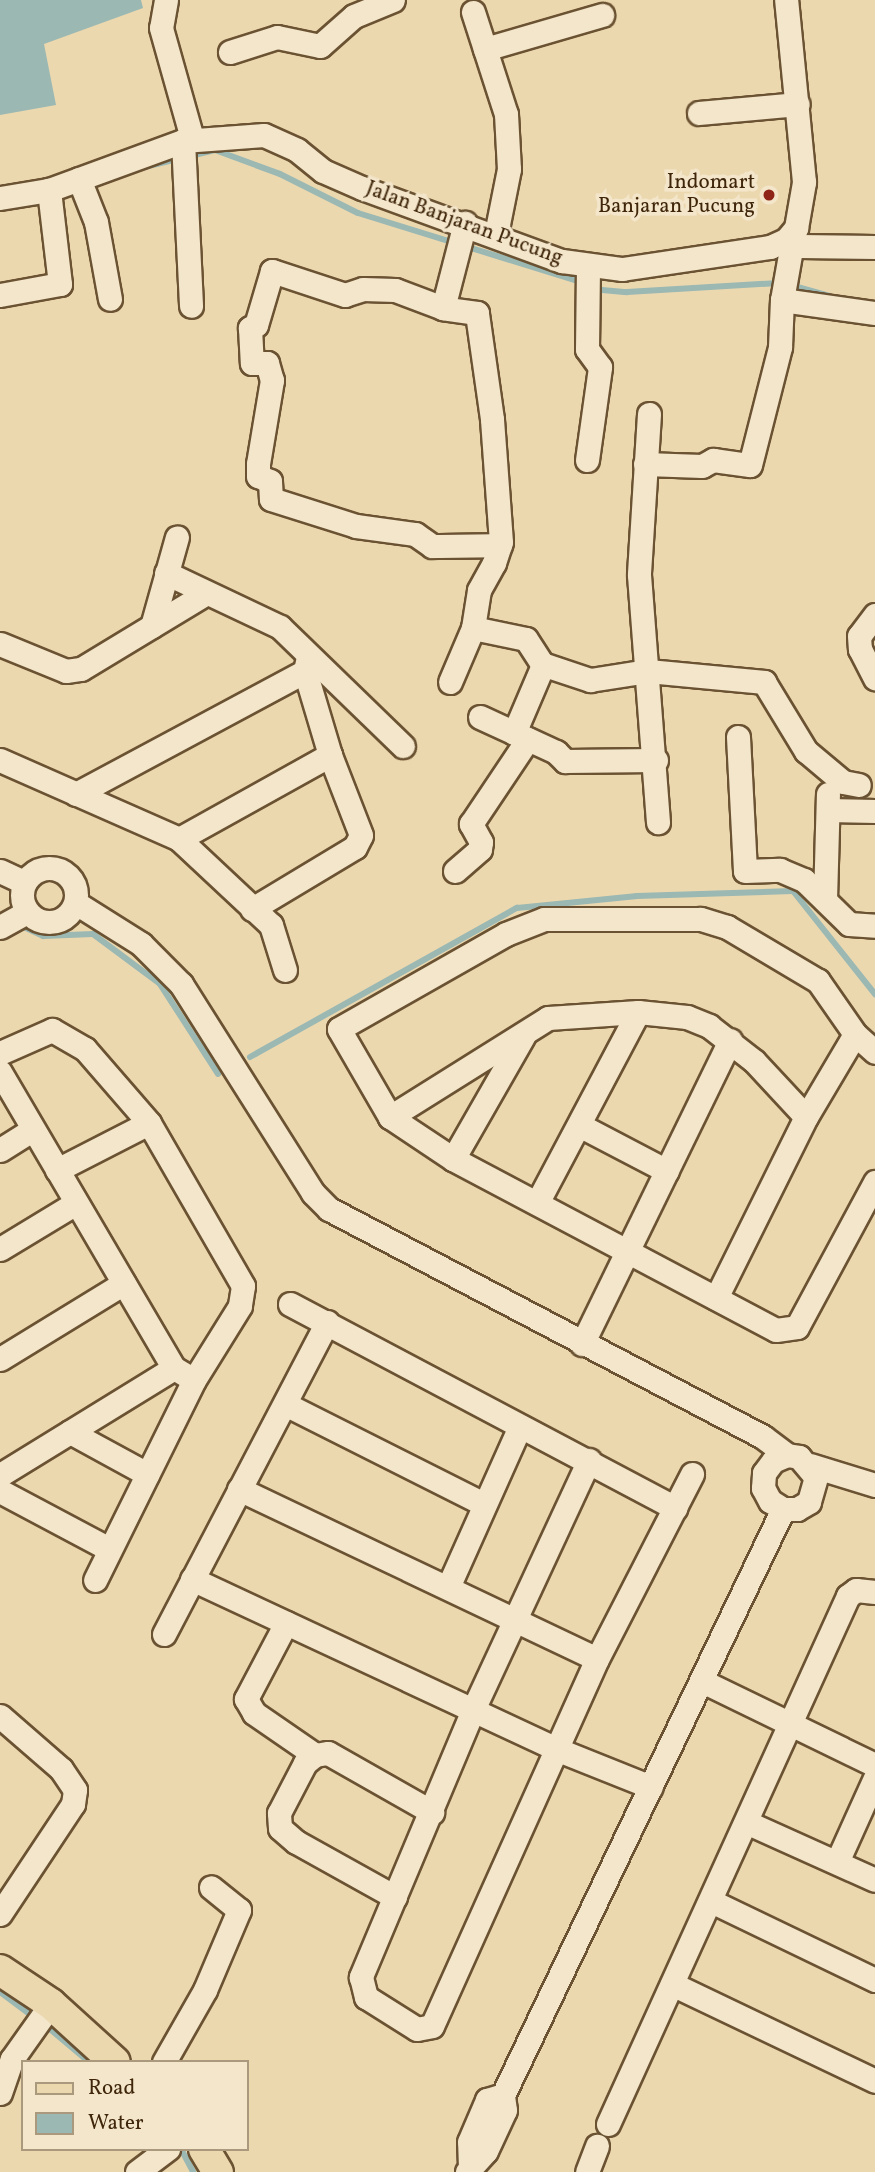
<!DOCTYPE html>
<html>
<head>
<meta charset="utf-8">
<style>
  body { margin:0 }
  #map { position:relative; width:875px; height:2172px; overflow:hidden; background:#ecd8af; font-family:Vollkorn,serif }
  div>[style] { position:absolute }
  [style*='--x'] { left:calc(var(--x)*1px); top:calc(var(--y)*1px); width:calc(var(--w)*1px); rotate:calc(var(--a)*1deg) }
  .water>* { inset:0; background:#9bb8b3 }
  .stream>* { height:6px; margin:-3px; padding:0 3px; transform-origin:3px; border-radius:3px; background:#9bb8b3 }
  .roads { filter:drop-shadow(2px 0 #6a5232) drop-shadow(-2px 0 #6a5232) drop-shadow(0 2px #6a5232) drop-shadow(0 -2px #6a5232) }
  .minor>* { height:23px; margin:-11.5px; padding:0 11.5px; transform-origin:11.5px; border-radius:11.5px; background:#f3e6cb }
  .minor>.ring { margin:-11.5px; padding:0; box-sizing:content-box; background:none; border:23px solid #f3e6cb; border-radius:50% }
  .major>* { height:30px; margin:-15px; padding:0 15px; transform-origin:15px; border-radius:15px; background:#ecd8af }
  .dots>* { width:19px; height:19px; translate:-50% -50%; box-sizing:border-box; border:4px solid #f3e6cb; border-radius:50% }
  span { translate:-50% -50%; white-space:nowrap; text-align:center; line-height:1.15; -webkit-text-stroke:7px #f3e6cb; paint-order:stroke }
  .poi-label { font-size:21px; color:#3f2509 }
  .right { translate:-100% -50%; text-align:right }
  .street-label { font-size:21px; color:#3f2509 }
  .legend { position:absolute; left:21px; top:2060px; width:228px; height:91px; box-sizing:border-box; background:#f3e6cb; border:2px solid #ab997d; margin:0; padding:9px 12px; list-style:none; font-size:21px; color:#3f2509 }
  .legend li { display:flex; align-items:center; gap:14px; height:35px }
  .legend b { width:35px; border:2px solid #ab997d }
</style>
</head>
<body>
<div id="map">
  <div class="water">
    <div style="clip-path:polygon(0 0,141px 0,143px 8px,44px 44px,56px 105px,0 115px)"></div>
  </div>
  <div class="stream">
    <div style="--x:140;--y:168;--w:77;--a:-13.5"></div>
    <div style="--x:215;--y:150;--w:69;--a:20.3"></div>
    <div style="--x:280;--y:174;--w:87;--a:26.6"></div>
    <div style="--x:358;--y:213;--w:233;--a:17.2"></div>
    <div style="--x:790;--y:285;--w:41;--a:15.4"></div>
    <div style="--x:591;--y:289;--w:36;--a:5"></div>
    <div style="--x:627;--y:292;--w:152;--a:-3.4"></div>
    <div style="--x:26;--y:928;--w:19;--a:25"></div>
    <div style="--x:43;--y:936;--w:50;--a:-2.3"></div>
    <div style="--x:93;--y:934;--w:84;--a:36.7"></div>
    <div style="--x:160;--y:984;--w:107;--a:57.2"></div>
    <div style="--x:250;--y:1057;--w:306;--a:-29.2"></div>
    <div style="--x:517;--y:908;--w:121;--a:-5.7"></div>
    <div style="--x:637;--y:896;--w:156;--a:-1.8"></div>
    <div style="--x:793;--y:891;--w:132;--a:51.5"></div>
    <div style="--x:0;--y:1992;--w:44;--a:36.6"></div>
    <div style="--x:44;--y:2024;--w:59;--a:40.2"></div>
    <div style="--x:181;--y:2149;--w:26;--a:62"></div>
  </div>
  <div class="roads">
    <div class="minor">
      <div style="--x:166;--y:0;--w:28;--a:100"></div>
      <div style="--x:161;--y:28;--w:114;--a:74.3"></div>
      <div style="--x:473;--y:12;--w:107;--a:72.1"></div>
      <div style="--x:506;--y:114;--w:55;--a:86.9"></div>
      <div style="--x:509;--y:169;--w:66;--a:101.3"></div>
      <div style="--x:485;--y:49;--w:122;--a:-16.2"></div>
      <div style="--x:230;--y:52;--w:49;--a:-17.7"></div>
      <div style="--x:277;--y:37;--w:44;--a:11.8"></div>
      <div style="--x:320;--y:46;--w:45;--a:-41.4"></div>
      <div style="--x:354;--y:16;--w:42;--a:-22.3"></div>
      <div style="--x:699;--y:113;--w:99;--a:-5.2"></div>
      <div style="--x:183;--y:141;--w:165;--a:87.2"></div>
      <div style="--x:79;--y:179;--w:46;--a:68.4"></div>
      <div style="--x:96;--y:222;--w:78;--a:79.7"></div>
      <div style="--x:0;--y:198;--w:50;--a:-9.3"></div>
      <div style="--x:49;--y:190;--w:143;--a:-20.1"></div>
      <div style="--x:183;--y:141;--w:81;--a:-4.2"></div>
      <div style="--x:264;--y:135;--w:36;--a:24"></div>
      <div style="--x:297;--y:150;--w:33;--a:39"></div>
      <div style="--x:323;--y:171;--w:43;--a:23.6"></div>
      <div style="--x:362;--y:188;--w:213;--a:20.1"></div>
      <div style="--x:562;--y:261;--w:61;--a:7.6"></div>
      <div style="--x:622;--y:269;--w:150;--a:-8.5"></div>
      <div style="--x:770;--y:247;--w:17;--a:-24"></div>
      <div style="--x:786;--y:240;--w:16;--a:-50"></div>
      <div style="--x:796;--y:228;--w:47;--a:-80.1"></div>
      <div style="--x:804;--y:182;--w:183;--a:-95.6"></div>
      <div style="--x:786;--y:240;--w:15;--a:23"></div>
      <div style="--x:800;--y:246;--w:75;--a:0.8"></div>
      <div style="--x:0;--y:295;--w:61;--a:-10.4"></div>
      <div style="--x:60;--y:284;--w:95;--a:-96.7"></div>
      <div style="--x:782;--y:300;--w:94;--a:8"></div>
      <div style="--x:443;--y:308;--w:88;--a:-75.5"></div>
      <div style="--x:649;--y:414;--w:161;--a:93.6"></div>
      <div style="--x:639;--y:575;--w:248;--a:85.6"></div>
      <div style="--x:587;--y:460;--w:94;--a:-82"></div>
      <div style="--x:600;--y:367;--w:22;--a:-126"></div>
      <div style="--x:587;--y:349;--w:84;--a:-89.3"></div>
      <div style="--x:645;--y:464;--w:57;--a:2"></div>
      <div style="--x:702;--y:466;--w:13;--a:-29"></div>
      <div style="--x:713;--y:460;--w:37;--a:8"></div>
      <div style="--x:750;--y:465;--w:122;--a:-75.7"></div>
      <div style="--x:780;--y:347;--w:47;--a:-87.6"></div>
      <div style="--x:782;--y:300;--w:58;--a:-80"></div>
      <div style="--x:166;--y:573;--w:126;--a:25.3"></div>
      <div style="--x:280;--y:627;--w:171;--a:44.1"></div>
      <div style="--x:875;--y:615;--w:26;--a:127"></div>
      <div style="--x:859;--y:636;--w:13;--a:86"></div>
      <div style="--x:860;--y:649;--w:33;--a:63"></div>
      <div style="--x:152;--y:626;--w:92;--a:-74.3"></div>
      <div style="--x:473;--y:628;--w:54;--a:11.7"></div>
      <div style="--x:526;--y:639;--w:30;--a:57"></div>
      <div style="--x:542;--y:664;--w:51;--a:18.4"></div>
      <div style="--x:590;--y:680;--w:59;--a:-8.8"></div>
      <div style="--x:648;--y:671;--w:117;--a:5.4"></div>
      <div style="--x:764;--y:682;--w:81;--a:58.7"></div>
      <div style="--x:806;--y:751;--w:48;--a:40"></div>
      <div style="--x:843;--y:782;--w:16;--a:11"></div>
      <div style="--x:0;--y:644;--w:71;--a:22.2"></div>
      <div style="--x:66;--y:671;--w:15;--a:-8"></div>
      <div style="--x:81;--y:669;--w:145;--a:-31.2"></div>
      <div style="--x:450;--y:682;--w:59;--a:-66.9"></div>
      <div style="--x:473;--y:628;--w:38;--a:-81"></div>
      <div style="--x:479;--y:590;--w:31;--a:-61"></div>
      <div style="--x:494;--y:563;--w:22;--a:-72"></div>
      <div style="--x:501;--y:542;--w:123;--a:-94.2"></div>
      <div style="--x:492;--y:419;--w:107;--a:-98.1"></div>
      <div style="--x:477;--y:313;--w:34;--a:-172"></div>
      <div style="--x:443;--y:308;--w:51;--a:-159.4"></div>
      <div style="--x:395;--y:290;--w:32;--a:-178"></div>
      <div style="--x:363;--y:289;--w:19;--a:162"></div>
      <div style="--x:345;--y:295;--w:77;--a:-161.8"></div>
      <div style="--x:272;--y:271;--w:56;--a:106.5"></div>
      <div style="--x:256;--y:325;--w:7;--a:153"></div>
      <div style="--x:250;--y:328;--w:35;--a:87"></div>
      <div style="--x:252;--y:363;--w:15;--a:0"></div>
      <div style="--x:267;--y:363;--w:18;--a:74"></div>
      <div style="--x:272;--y:380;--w:85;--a:99.5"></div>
      <div style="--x:258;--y:464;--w:12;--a:90"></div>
      <div style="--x:258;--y:476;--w:13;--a:23"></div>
      <div style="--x:270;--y:481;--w:18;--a:87"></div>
      <div style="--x:271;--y:499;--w:89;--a:17.6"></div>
      <div style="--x:356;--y:526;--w:60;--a:7.7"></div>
      <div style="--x:415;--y:534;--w:21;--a:35"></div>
      <div style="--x:432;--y:546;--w:68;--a:-0.8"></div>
      <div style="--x:480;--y:717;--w:84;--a:24.7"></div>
      <div style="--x:556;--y:752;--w:13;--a:45"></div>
      <div style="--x:565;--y:761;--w:91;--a:-0.6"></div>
      <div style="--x:514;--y:733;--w:74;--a:-66.9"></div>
      <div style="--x:738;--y:737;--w:134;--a:87"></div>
      <div style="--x:745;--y:871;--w:35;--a:-2"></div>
      <div style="--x:780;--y:870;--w:26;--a:23"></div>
      <div style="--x:804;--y:880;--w:63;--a:44.4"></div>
      <div style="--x:849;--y:924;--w:26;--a:4"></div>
      <div style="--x:0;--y:760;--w:196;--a:23.8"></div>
      <div style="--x:179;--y:839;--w:126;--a:43.1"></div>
      <div style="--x:271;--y:925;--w:47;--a:72.7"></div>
      <div style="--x:76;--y:794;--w:260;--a:-28.2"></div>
      <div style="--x:828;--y:810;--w:47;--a:1.2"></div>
      <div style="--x:179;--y:839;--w:173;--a:-29.1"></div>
      <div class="ring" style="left:22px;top:868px;width:31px;height:31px"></div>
      <div style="--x:0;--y:871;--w:26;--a:25"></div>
      <div style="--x:455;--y:871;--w:33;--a:-41"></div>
      <div style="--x:480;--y:849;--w:7;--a:-82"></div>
      <div style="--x:481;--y:842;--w:21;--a:-119"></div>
      <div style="--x:471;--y:824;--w:102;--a:-56.2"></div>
      <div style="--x:825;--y:900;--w:106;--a:-88.4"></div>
      <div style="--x:76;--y:903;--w:77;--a:32.2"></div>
      <div style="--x:141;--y:944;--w:57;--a:45"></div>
      <div style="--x:181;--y:984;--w:247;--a:57.7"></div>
      <div style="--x:313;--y:1193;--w:23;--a:45"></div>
      <div style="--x:329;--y:1209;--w:490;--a:27.7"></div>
      <div style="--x:763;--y:1437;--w:30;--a:37"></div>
      <div style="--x:787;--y:1455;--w:12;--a:9"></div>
      <div style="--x:799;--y:1457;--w:26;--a:50"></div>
      <div style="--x:816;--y:1477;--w:26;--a:106"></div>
      <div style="--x:809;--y:1502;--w:14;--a:150"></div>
      <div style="--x:797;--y:1509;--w:14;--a:180"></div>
      <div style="--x:783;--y:1509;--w:15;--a:-148"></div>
      <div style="--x:770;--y:1501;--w:15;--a:-118"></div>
      <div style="--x:763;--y:1488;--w:15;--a:-86"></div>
      <div style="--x:764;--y:1473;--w:15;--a:-53"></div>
      <div style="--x:773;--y:1461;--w:15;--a:-23"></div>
      <div style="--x:252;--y:909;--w:120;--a:-31"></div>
      <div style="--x:355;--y:847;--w:13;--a:-63"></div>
      <div style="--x:361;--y:835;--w:86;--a:-111.2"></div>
      <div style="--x:330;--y:755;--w:88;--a:-106.6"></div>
      <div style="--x:305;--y:671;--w:14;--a:-78"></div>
      <div style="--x:0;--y:927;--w:31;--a:-29"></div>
      <div style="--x:875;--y:1052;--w:27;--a:-138"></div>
      <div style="--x:855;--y:1034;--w:65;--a:-124.9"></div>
      <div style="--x:818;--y:981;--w:106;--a:-149.3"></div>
      <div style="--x:727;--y:927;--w:28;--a:-163"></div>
      <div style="--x:700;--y:919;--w:156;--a:180"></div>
      <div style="--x:544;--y:919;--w:41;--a:158.5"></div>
      <div style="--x:506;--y:934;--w:192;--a:150.4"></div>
      <div style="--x:339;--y:1029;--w:102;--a:59.9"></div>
      <div style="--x:390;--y:1117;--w:76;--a:33.7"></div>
      <div style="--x:453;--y:1159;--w:365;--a:27.9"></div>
      <div style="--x:776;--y:1330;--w:21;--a:-8"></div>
      <div style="--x:797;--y:1327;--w:165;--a:-61.7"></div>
      <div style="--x:0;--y:1053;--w:57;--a:-23.9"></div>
      <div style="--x:52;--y:1030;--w:38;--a:30"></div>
      <div style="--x:85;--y:1049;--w:98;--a:49.1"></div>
      <div style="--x:149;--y:1123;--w:188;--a:60"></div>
      <div style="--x:243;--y:1286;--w:20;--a:99"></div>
      <div style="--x:240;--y:1306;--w:87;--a:121.9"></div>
      <div style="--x:194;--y:1380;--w:223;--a:116.3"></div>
      <div style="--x:0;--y:1072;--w:343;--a:59.6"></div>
      <div style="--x:174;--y:1368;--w:23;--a:31"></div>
      <div style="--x:390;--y:1117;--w:186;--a:-32.1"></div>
      <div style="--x:548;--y:1018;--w:90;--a:-3.8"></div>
      <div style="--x:638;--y:1012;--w:49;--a:5.8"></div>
      <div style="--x:687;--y:1017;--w:24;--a:22"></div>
      <div style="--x:709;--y:1026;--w:57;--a:37.9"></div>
      <div style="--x:754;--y:1061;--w:76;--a:47.1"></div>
      <div style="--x:579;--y:1125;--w:99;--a:27.6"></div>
      <div style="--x:0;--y:1150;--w:38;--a:-32"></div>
      <div style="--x:453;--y:1159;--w:141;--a:-60.2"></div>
      <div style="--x:57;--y:1170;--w:103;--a:-27.1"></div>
      <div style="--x:537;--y:1203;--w:216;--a:-62.1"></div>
      <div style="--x:0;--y:1249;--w:89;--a:-31.2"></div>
      <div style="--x:716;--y:1298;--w:202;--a:-63.6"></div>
      <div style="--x:806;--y:1117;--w:96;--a:-59.4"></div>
      <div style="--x:290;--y:1304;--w:436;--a:27.9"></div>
      <div style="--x:582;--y:1344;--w:338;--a:-64"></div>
      <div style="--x:0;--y:1359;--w:145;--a:-31.5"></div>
      <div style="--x:285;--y:1404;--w:223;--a:26.7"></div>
      <div style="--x:70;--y:1432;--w:88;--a:28.6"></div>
      <div style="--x:589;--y:1460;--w:276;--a:114.9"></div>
      <div style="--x:473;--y:1710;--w:290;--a:112.8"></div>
      <div style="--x:361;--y:1977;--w:21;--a:76"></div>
      <div style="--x:366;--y:1997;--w:60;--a:32.1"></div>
      <div style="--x:417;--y:2029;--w:15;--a:-11"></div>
      <div style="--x:432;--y:2026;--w:402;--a:-65.8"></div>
      <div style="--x:597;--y:1659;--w:208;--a:-62.8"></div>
      <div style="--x:810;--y:1465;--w:68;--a:17.1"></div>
      <div style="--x:0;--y:1475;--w:204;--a:-31.6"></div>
      <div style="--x:239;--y:1489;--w:396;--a:25.4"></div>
      <div style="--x:0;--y:1491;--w:123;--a:28"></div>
      <div style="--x:192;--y:1579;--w:402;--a:25"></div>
      <div style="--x:556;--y:1749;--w:102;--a:21.8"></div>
      <div style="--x:449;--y:1585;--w:174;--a:-65.9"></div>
      <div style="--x:286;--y:1623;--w:86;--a:117.8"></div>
      <div style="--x:246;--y:1699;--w:16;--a:60"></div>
      <div style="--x:254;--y:1713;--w:74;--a:34.5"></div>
      <div style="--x:164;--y:1634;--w:352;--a:-62.4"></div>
      <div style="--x:702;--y:1681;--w:192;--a:25.9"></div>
      <div style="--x:0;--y:1716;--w:81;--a:41"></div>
      <div style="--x:61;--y:1769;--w:25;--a:56"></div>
      <div style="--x:75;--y:1790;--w:14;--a:98"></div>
      <div style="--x:73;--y:1804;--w:132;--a:123.6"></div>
      <div style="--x:746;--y:1822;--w:141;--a:24.2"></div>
      <div style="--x:837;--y:1862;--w:92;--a:-65.7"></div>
      <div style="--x:395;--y:1897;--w:113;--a:-150.9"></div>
      <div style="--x:296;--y:1842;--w:21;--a:-139"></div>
      <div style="--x:280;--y:1828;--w:15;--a:-94"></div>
      <div style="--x:279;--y:1813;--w:56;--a:-62.5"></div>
      <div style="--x:305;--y:1763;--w:13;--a:-39"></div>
      <div style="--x:315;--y:1755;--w:13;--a:-9"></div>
      <div style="--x:328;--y:1753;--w:120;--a:29.6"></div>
      <div style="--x:713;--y:1902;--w:180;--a:25.7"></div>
      <div style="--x:672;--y:1984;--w:225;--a:25.5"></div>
      <div style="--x:164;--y:2062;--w:83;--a:-60.3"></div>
      <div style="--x:205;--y:1990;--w:87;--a:-67"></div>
      <div style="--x:239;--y:1910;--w:36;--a:-141"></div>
      <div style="--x:0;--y:2093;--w:36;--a:-71"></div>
      <div style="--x:12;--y:2059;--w:67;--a:-54.7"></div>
      <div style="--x:608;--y:2124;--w:580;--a:-65.56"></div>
      <div style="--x:848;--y:1596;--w:10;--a:-37"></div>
      <div style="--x:856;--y:1590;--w:19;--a:6"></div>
      <div style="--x:470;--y:2167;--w:25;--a:-92"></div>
      <div style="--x:469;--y:2142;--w:46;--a:-66.8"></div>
      <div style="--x:487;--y:2100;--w:17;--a:-17"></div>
      <div style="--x:137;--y:2172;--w:39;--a:-37"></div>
      <div style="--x:467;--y:2172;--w:28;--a:-48"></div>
      <div style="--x:486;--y:2151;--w:45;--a:-65.1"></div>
      <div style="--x:505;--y:2110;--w:15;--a:-98"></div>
      <div style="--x:503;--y:2095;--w:649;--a:-64.46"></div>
      <div style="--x:587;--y:2172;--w:28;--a:-69"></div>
    </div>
    <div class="major">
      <div style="--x:0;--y:1970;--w:61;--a:33.7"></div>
      <div style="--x:51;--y:2004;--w:86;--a:42.2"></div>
      <div style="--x:204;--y:2149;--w:27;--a:59"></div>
    </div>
  </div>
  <div class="dots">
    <div style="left:769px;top:195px;background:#8f2418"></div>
  </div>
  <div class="poi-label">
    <span class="right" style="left:755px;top:195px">Indomart<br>Banjaran Pucung</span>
  </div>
  <div class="street-label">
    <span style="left:464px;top:224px;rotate:20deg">Jalan Banjaran Pucung</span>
  </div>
  <ul class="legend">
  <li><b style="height:9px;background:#ecd8af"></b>Road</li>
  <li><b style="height:19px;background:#9bb8b3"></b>Water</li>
  </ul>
</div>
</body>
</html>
